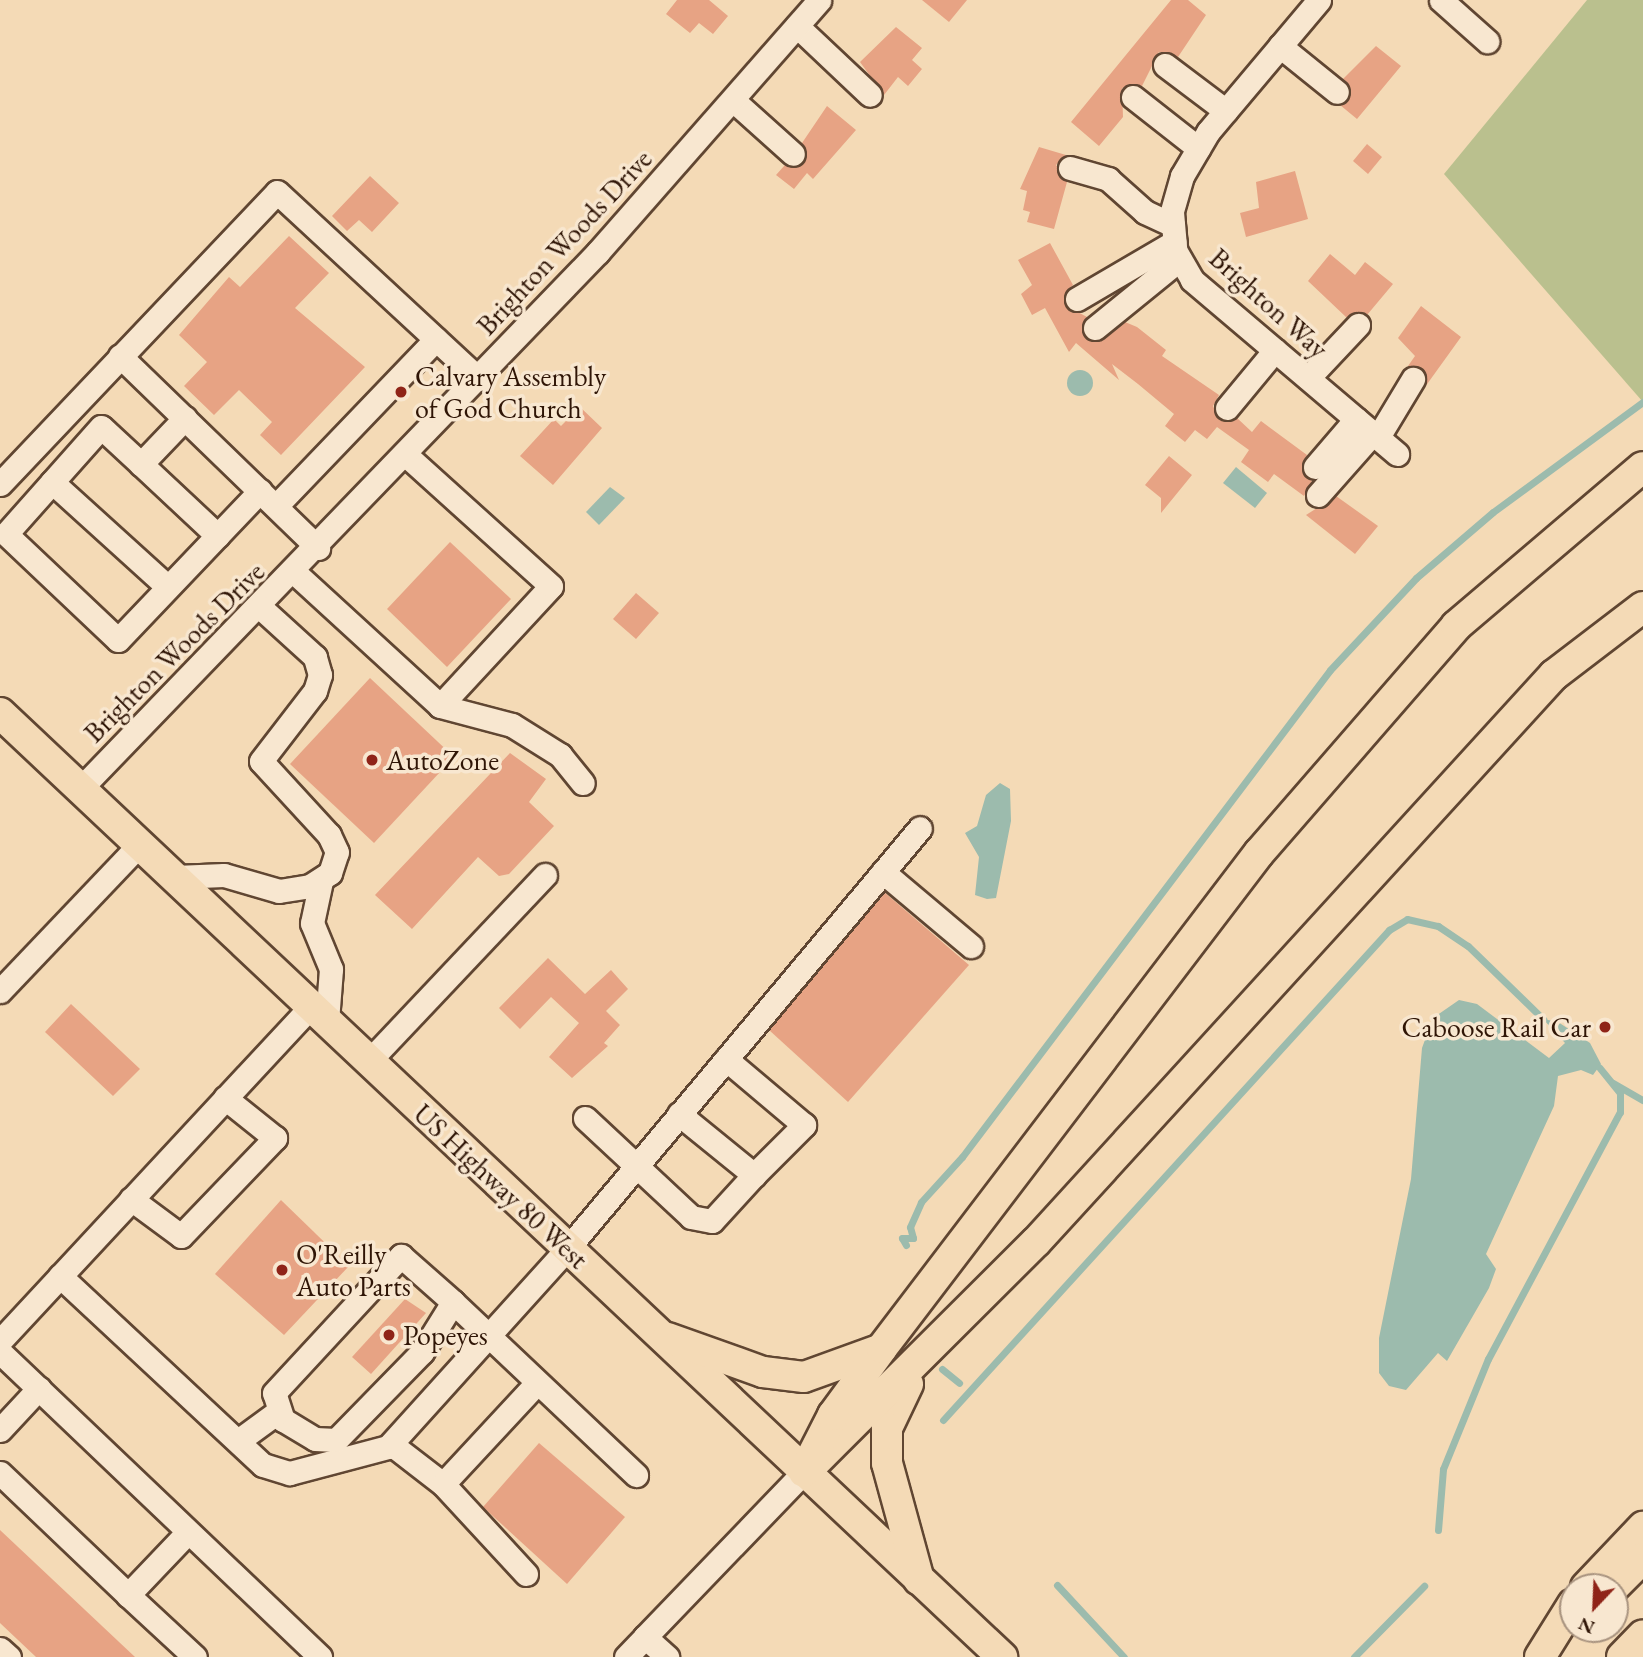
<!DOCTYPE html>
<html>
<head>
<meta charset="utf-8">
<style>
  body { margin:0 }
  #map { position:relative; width:1643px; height:1657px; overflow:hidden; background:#f4dab6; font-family:"EB Garamond",serif }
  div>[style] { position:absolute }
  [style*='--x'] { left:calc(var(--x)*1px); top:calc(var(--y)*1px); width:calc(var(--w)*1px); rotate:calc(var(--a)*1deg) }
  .green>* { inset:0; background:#bac08e }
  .water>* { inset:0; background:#9cbbad }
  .round { border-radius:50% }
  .stream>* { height:7px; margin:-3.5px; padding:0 3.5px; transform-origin:3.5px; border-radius:3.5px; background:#9cbbad }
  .building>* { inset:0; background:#e7a384 }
  .roads { filter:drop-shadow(2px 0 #604632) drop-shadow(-2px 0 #604632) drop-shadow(0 2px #604632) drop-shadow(0 -2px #604632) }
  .minor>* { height:23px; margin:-11.5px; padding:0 11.5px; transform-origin:11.5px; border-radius:11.5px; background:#f8e7d0 }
  .major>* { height:30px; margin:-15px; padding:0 15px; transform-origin:15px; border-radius:15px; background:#f4dab6 }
  .dots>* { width:19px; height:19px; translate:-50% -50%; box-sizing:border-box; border:4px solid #f8e7d0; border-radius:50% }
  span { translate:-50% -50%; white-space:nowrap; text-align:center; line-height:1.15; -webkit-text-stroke:7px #f8e7d0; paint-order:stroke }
  .street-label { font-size:28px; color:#2f1506 }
  .poi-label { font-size:28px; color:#2f1506 }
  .left { translate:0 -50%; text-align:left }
  .right { translate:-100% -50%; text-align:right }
  .north { position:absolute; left:1559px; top:1573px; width:70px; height:70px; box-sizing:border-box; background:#f8e7d0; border:2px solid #a8937f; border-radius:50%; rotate:203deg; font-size:19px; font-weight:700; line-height:28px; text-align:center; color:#2f1506 }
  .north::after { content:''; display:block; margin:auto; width:24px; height:32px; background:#8f2418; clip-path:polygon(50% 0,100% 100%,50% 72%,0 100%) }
</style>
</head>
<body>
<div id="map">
  <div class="green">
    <div style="clip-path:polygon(1587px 0,1643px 0,1643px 402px,1444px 174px)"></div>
  </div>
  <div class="water">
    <div class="round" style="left:1067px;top:370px;width:26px;height:26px"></div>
    <div style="clip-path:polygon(1236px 467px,1267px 493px,1255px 508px,1223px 483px)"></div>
    <div style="clip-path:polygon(610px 487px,625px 498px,599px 525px,586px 512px)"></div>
    <div style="clip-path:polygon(1000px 783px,1010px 789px,1011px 821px,996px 898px,987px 899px,975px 895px,979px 857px,965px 833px,977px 826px,986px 795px)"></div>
    <div style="clip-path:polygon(1459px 1000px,1477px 1004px,1549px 1058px,1565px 1043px,1543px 1019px,1558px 1022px,1590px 1043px,1601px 1064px,1593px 1075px,1581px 1070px,1558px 1076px,1554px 1106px,1486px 1254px,1496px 1269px,1489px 1288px,1447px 1361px,1438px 1353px,1406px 1390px,1389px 1386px,1379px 1373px,1379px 1338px,1411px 1179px,1422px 1048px,1433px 1018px)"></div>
  </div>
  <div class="stream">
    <div style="--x:1613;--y:1083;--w:34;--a:30"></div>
    <div style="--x:906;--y:1245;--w:8;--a:-120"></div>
    <div style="--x:902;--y:1238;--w:11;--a:0"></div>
    <div style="--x:913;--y:1238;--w:11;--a:-105"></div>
    <div style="--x:910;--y:1227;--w:27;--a:-66"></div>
    <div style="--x:921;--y:1202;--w:61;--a:-47.7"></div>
    <div style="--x:962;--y:1157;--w:610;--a:-52.92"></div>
    <div style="--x:1330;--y:670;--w:126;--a:-46.9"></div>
    <div style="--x:1416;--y:578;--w:101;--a:-40.6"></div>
    <div style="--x:1493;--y:512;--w:186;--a:-36.3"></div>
    <div style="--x:942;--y:1369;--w:22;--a:39"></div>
    <div style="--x:943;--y:1420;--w:663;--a:-47.69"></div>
    <div style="--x:1389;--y:930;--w:21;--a:-31"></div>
    <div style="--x:1407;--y:919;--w:32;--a:13"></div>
    <div style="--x:1438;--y:926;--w:36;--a:34"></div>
    <div style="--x:1468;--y:946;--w:105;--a:44.2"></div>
    <div style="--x:1438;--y:1530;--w:61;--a:-85.3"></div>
    <div style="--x:1443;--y:1469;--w:119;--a:-67.8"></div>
    <div style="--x:1488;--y:1359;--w:280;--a:-61.9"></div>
    <div style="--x:1620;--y:1112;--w:19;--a:-90"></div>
    <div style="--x:1620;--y:1093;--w:33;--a:-129"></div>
    <div style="--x:1057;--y:1585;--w:98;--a:47.1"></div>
    <div style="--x:1354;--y:1657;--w:100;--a:-45.4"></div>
  </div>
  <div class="building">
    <div style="clip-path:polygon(677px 0,709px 0,728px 16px,713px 34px,699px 23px,690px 33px,666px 14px)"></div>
    <div style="clip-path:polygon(922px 0,967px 0,949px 22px)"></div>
    <div style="clip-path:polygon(1171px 0,1188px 0,1206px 15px,1178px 57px,1159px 52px,1142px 86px,1122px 88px,1123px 117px,1099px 146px,1071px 122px)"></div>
    <div style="clip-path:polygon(896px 27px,922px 48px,912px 60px,922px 69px,908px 86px,898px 77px,884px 95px,860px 62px)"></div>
    <div style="clip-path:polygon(1376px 46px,1401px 66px,1357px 119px,1340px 105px,1351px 93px,1343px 79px)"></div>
    <div style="clip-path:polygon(827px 106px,856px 130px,813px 179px,807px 173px,794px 189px,776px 175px,785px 165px,804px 163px,802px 143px)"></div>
    <div style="clip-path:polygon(1367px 144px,1382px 157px,1368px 174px,1353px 161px)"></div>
    <div style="clip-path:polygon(1039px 147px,1066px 155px,1056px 165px,1067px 182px,1054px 229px,1027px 222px,1030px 212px,1023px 210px,1027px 191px,1020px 189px)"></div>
    <div style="clip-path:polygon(1295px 171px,1308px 219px,1246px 237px,1240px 213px,1259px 208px,1256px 182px)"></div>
    <div style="clip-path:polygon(370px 176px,399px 203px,372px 232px,359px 220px,347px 231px,332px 216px)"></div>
    <div style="clip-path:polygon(289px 236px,329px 273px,295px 308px,365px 367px,281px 455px,260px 435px,272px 422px,239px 390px,214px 415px,184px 386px,207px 362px,179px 335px,229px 277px,240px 287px)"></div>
    <div style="clip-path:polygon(1050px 243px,1073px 285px,1065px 293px,1065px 305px,1087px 317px,1085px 337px,1098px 342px,1125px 322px,1137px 327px,1166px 350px,1162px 356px,1219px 395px,1213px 406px,1219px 419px,1237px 418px,1252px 432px,1261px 421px,1307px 455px,1302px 471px,1312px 481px,1304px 496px,1274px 474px,1268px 482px,1241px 462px,1249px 450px,1217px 427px,1207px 439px,1195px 430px,1185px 442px,1165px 426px,1174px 414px,1138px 384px,1112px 364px,1119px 380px,1076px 343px,1069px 352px,1045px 308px,1032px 315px,1021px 294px,1032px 285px,1018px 260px)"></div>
    <div style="clip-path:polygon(1330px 254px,1355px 275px,1365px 262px,1393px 284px,1367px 315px,1346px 317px,1308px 281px)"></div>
    <div style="clip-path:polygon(1421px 306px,1461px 337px,1425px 387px,1426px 373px,1408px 366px,1415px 356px,1398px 338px)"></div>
    <div style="clip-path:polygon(580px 407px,602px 428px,553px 485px,520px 456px,554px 419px,561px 426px)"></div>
    <div style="clip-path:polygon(1169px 456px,1192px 475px,1161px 513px,1161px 498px,1145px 485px)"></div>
    <div style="clip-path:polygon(1336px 496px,1378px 526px,1355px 554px,1306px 515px)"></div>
    <div style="clip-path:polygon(450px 542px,511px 599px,447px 667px,387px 609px)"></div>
    <div style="clip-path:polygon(636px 593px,659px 613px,636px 639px,613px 619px)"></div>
    <div style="clip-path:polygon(370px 678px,454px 757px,374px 843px,290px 764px)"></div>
    <div style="clip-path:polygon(510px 753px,546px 779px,529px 802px,554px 826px,509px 874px,499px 876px,478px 857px,412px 929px,375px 895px)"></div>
    <div style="clip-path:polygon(884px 892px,969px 965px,848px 1102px,769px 1030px)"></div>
    <div style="clip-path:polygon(548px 958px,585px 994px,611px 970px,628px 989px,606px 1011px,620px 1025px,604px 1043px,608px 1046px,572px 1078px,549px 1057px,579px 1023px,551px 997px,520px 1029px,499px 1008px)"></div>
    <div style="clip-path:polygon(71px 1004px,140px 1069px,113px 1096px,45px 1032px)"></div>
    <div style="clip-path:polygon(281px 1200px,349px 1266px,284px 1335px,215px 1274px)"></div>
    <div style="clip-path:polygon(405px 1299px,426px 1313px,371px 1374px,352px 1357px)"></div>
    <div style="clip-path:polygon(539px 1443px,625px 1517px,567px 1584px,483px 1507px)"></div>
    <div style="clip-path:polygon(0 1530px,135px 1657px,36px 1657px,0 1623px)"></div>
  </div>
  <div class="roads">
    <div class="minor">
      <div style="--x:1319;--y:0;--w:172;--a:130.1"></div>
      <div style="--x:1208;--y:132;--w:51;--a:120.6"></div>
      <div style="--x:1182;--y:176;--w:37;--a:106"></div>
      <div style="--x:1172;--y:212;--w:38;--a:85"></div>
      <div style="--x:1175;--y:250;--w:34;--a:60"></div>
      <div style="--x:1192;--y:280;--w:269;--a:40.3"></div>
      <div style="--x:1441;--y:0;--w:62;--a:41.7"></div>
      <div style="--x:797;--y:26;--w:100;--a:43.4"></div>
      <div style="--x:1280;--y:46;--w:73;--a:38.9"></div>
      <div style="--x:1165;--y:65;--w:76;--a:37"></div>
      <div style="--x:1133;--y:97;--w:83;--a:38.1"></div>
      <div style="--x:734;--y:101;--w:79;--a:41.9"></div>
      <div style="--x:1070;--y:168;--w:40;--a:16"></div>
      <div style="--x:1108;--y:179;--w:50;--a:41.7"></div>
      <div style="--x:1145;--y:212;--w:31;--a:25"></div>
      <div style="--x:1077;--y:299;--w:113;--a:-30.4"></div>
      <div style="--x:1095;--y:328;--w:109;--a:-39.1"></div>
      <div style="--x:120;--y:356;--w:276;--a:44.1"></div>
      <div style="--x:1308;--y:378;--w:73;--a:-46.7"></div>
      <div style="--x:1227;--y:408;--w:75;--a:-50.4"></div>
      <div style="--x:185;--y:418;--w:64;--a:133.7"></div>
      <div style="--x:141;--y:464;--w:54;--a:-137.2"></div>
      <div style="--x:101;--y:427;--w:143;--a:131.6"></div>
      <div style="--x:6;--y:534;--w:154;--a:43.4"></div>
      <div style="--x:118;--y:640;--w:206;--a:-46.4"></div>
      <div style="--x:1378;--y:437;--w:68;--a:-58.9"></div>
      <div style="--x:141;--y:464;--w:105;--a:43.1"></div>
      <div style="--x:1315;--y:467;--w:63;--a:-49.5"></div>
      <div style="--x:52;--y:482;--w:156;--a:42.2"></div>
      <div style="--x:0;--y:484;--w:402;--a:-46.5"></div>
      <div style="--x:277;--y:192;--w:275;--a:42.8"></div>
      <div style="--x:1318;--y:495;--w:83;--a:-48.4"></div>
      <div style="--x:276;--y:506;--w:231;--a:-46.2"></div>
      <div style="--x:294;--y:572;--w:198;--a:42.5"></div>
      <div style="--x:440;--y:706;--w:163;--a:-47.2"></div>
      <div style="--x:551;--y:586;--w:194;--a:-137.9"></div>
      <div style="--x:440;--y:706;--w:74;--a:14.8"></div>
      <div style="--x:512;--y:725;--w:57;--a:32"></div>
      <div style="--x:560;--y:755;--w:36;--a:51"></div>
      <div style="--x:81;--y:788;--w:745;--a:-46.03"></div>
      <div style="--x:598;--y:252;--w:335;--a:-48.7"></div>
      <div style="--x:883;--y:872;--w:115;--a:40.1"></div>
      <div style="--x:175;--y:877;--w:49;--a:-2.3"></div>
      <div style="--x:224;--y:875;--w:57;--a:16.2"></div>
      <div style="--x:279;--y:891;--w:31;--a:-9"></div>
      <div style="--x:310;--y:886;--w:24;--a:-33"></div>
      <div style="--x:330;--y:873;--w:22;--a:-72"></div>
      <div style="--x:337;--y:852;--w:19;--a:-115"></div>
      <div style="--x:329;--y:835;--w:100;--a:-132.6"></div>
      <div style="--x:261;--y:761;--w:88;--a:-52.4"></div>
      <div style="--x:315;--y:691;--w:17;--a:-73"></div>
      <div style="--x:320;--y:675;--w:19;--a:-106"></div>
      <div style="--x:315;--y:657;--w:74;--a:-137.7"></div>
      <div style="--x:321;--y:881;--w:43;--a:102.1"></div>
      <div style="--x:312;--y:923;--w:50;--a:67.6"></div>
      <div style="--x:331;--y:969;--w:52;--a:94.4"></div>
      <div style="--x:0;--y:991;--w:203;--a:-46.4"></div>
      <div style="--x:369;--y:1061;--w:256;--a:-46.6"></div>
      <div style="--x:679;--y:1114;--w:97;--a:39.1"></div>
      <div style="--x:754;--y:1175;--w:71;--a:-45"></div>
      <div style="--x:804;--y:1125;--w:102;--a:-139.8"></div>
      <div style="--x:585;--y:1118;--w:145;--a:43"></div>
      <div style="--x:691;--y:1217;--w:21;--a:11"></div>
      <div style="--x:712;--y:1221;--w:62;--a:-47.6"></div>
      <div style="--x:131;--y:1199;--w:62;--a:36.5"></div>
      <div style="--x:181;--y:1236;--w:136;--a:-46.2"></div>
      <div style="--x:275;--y:1138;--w:64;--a:-141.3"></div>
      <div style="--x:60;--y:1276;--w:277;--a:43"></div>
      <div style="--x:263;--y:1465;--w:28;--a:17"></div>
      <div style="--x:290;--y:1473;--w:101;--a:-14.9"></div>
      <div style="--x:388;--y:1447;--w:267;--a:-47.9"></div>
      <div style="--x:567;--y:1249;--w:549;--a:-50.02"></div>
      <div style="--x:453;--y:1302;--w:59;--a:121.8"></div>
      <div style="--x:422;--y:1352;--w:123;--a:134.3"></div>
      <div style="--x:336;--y:1440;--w:21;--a:-177"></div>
      <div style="--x:315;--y:1439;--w:37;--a:-149"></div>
      <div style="--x:283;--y:1420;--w:28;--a:-108"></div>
      <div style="--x:274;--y:1393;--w:187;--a:-47.2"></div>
      <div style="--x:401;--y:1256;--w:69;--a:41.5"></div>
      <div style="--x:453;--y:1302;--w:252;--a:43.4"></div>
      <div style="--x:0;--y:1341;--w:457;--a:-47.1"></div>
      <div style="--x:0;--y:1352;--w:442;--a:43.6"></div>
      <div style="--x:0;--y:1430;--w:57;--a:-47.1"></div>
      <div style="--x:238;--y:1441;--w:51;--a:-36.2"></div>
      <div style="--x:391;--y:1444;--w:66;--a:37.6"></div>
      <div style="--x:0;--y:1473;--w:177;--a:43.6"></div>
      <div style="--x:187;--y:1533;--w:86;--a:133.6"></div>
      <div style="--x:128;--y:1595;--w:91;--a:42.8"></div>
      <div style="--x:526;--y:1574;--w:122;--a:-132.7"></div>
      <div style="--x:443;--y:1484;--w:138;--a:-47.1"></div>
      <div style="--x:645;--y:1637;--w:229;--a:-46.1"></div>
      <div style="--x:0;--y:1649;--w:12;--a:42"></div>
      <div style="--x:626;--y:1657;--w:28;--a:-46"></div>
      <div style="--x:645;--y:1637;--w:30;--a:42"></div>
    </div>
    <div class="major">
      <div style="--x:0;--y:713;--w:1377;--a:43.29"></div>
      <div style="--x:668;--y:1338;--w:101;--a:19.7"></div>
      <div style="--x:763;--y:1372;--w:41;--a:7"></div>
      <div style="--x:804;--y:1377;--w:77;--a:-19.9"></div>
      <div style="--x:908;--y:1384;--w:49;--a:115.5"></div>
      <div style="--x:887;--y:1428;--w:35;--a:90"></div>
      <div style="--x:887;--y:1463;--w:121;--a:74.7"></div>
      <div style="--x:817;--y:1460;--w:309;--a:-44.9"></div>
      <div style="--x:1036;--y:1242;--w:768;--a:-47.59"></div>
      <div style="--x:1554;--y:675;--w:112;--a:-37.4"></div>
      <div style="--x:804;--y:1472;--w:64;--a:-63"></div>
      <div style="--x:833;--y:1415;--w:83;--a:-53.8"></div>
      <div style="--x:882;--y:1348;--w:622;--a:-52.71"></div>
      <div style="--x:1259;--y:853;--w:301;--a:-49"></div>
      <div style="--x:1456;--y:626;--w:245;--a:-40.4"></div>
      <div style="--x:1586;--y:1587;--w:83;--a:-46.5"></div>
      <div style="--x:1614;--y:1587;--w:41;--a:-45"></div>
      <div style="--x:1540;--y:1657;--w:62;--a:-58.1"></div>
      <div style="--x:1622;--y:1657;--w:30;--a:-46"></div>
    </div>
  </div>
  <div class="dots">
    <div style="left:401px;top:392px;background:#8f2418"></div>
    <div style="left:372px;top:760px;background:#8f2418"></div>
    <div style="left:1605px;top:1027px;background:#8f2418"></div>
    <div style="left:282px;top:1270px;background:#8f2418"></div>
    <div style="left:389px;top:1335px;background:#8f2418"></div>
  </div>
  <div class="street-label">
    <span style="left:564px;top:242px;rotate:-47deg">Brighton Woods Drive</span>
    <span style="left:1269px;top:303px;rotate:42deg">Brighton Way</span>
    <span style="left:174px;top:652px;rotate:-45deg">Brighton Woods Drive</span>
    <span style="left:501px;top:1186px;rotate:43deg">US Highway 80 West</span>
  </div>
  <div class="poi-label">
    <span class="left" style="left:415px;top:392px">Calvary Assembly<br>of God Church</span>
    <span class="left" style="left:386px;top:760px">AutoZone</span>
    <span class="right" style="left:1591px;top:1027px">Caboose Rail Car</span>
    <span class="left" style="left:296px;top:1270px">O'Reilly<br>Auto Parts</span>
    <span class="left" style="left:403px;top:1335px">Popeyes</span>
  </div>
  <div class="north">N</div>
</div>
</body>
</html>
